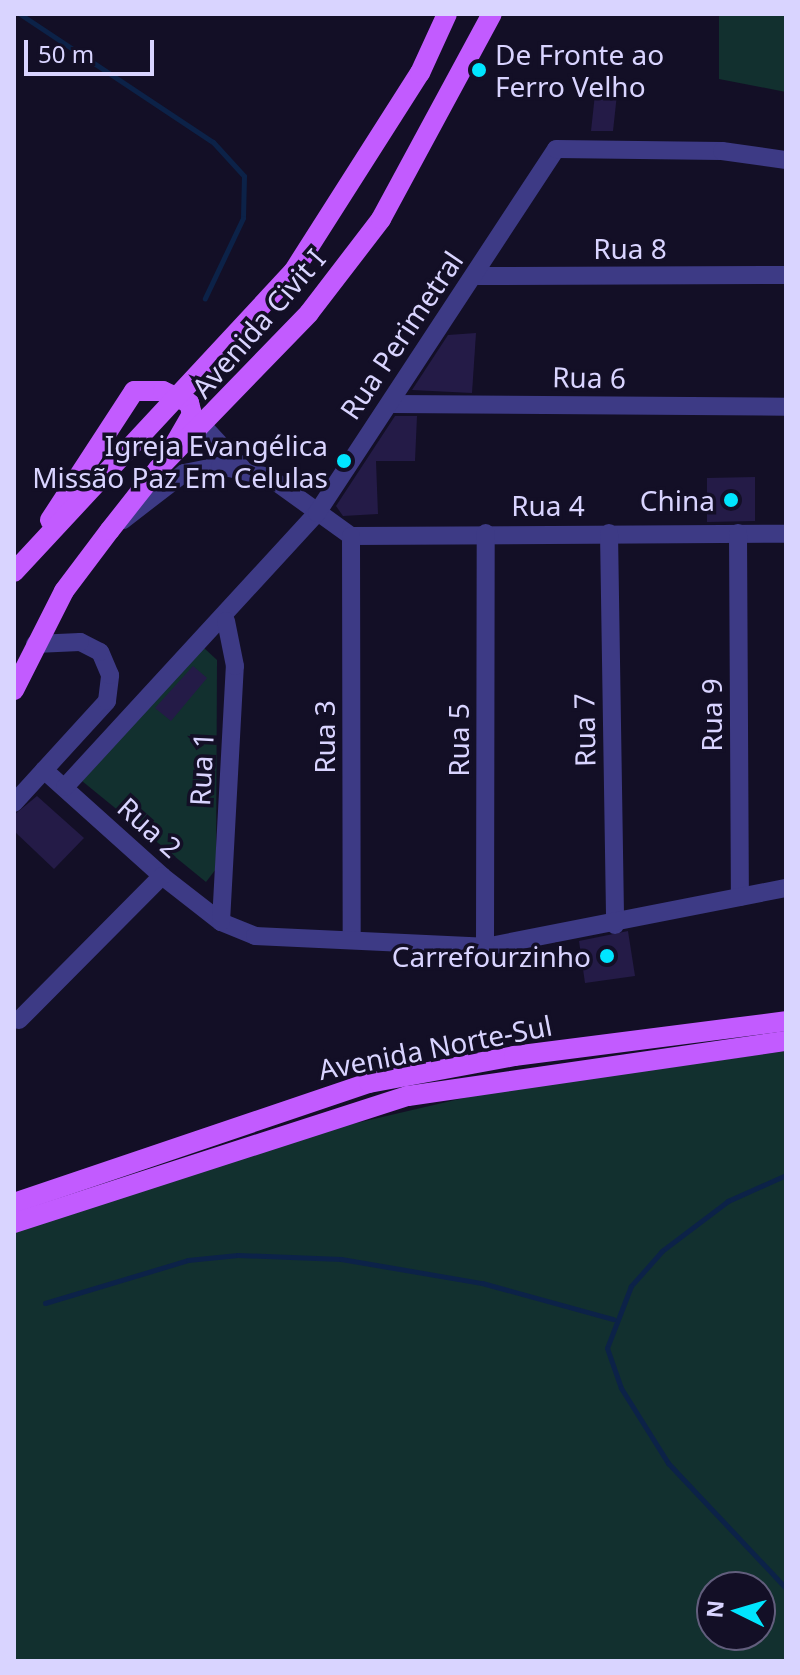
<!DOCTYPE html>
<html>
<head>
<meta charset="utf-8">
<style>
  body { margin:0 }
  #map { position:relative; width:800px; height:1675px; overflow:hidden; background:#130f26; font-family:"Noto Sans",sans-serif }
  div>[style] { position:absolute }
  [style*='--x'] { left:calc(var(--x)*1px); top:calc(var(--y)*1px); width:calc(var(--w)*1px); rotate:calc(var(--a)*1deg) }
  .green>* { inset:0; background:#12302f }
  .stream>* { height:5px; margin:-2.5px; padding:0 2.5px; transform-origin:2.5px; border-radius:2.5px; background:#0c2248 }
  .building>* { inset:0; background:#241b47 }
  .minor>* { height:18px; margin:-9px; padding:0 9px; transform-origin:9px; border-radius:9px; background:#3d3a85 }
  .major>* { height:20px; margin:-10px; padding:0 10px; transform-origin:10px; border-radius:10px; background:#c25bff }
  .dots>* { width:22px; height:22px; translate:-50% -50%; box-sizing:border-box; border:4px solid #130f26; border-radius:50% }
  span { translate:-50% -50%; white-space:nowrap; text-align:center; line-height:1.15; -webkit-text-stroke:7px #130f26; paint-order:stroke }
  .poi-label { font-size:28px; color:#d9d4ff }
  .left { translate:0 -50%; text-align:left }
  .right { translate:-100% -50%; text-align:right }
  .street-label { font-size:28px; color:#d9d4ff }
  .frame { position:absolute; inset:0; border:16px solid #d9d4ff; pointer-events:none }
  .north { position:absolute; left:696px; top:1571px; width:80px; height:80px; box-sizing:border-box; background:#130f26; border:2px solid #625e7d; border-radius:50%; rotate:275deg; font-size:22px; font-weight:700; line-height:32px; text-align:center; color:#d9d4ff }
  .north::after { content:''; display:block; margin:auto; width:28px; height:36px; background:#00e5ff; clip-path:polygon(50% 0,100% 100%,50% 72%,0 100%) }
  .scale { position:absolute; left:24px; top:40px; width:130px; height:36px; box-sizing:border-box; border:4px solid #d9d4ff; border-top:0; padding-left:10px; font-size:24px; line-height:28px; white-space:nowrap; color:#d9d4ff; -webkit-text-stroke:6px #130f26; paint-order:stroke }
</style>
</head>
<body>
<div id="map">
  <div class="green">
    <div style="clip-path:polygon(719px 14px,786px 14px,786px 92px,719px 79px)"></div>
    <div style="clip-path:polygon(203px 647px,217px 660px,216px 869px,206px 882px,82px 781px)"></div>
    <div style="clip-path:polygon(evenodd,786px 1051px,786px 1661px,14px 1661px,14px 1232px,305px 1135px,481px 1094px,786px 1051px,712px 1587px,760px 1587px,760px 1635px,712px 1635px,712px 1587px)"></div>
  </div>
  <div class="stream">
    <div style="--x:20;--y:14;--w:232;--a:33.6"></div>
    <div style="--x:213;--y:142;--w:46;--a:47.6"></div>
    <div style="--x:244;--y:176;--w:42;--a:91.4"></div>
    <div style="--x:243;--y:218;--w:89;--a:115.4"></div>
    <div style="--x:786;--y:1175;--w:64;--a:155.9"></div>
    <div style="--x:728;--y:1201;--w:83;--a:142.9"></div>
    <div style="--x:662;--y:1251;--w:47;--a:131.5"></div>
    <div style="--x:631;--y:1286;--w:66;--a:111.2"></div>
    <div style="--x:607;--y:1348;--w:42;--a:70.7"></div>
    <div style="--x:621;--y:1388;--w:89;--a:57.9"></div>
    <div style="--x:668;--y:1463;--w:172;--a:46.7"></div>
    <div style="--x:45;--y:1303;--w:149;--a:-16.7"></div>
    <div style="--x:188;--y:1260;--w:50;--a:-5.7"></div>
    <div style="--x:238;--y:1255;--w:103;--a:2.2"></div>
    <div style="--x:341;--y:1259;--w:143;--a:9.7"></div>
    <div style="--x:482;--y:1283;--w:136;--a:15.4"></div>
  </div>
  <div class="building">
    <div style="clip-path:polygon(596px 85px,618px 85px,613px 131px,591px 131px)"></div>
    <div style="clip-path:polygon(476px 333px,472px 393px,412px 390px,448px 335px)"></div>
    <div style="clip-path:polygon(395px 416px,417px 416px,415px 461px,376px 461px,378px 514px,343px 516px,336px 506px)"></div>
    <div style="clip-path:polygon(755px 477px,755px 521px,707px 522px,707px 478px)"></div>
    <div style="clip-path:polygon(193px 666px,207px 678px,171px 721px,155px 708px)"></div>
    <div style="clip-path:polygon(37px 796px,84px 838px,54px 869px,14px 831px,14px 815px)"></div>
    <div style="clip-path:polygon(628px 931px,635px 976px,585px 983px,579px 941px)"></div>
  </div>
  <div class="minor">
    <div style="--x:475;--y:276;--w:311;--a:-0.2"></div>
    <div style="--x:392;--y:404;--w:394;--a:0.4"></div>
    <div style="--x:204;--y:427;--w:56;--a:47.2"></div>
    <div style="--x:123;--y:520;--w:77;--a:-37.6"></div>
    <div style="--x:184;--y:473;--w:37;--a:-11"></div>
    <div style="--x:220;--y:466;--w:50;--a:12.7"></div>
    <div style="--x:269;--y:477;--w:101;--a:35.7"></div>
    <div style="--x:351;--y:536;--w:435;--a:-0.3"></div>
    <div style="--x:609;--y:533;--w:392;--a:89.1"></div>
    <div style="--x:738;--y:533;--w:364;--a:89.7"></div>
    <div style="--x:351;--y:536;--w:402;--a:89.9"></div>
    <div style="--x:44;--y:770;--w:159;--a:41.9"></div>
    <div style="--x:162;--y:876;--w:75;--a:37.9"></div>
    <div style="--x:221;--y:922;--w:37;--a:22"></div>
    <div style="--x:255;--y:936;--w:230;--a:2.7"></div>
    <div style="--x:485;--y:947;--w:307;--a:-11.1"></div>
    <div style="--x:65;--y:787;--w:372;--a:-47.4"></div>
    <div style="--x:317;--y:513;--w:435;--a:-56.7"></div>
    <div style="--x:556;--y:149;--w:166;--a:0.7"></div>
    <div style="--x:722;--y:151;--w:65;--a:8"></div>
    <div style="--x:14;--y:803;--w:138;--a:-47.6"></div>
    <div style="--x:107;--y:701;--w:26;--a:-83"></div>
    <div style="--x:110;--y:675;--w:25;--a:-113"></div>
    <div style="--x:100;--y:652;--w:22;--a:-153"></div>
    <div style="--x:80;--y:642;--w:45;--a:177.5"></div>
    <div style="--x:221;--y:922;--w:256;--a:-86.9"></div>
    <div style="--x:235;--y:666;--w:46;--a:-101.3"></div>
    <div style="--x:485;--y:947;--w:414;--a:-89.9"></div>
    <div style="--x:19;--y:1020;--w:203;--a:-45.2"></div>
  </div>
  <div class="major">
    <div style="--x:50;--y:520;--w:154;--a:-56.9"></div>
    <div style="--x:134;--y:391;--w:29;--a:0"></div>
    <div style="--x:163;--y:391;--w:29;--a:25"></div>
    <div style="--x:189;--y:403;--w:11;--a:75"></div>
    <div style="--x:192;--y:414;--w:36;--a:120"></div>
    <div style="--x:14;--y:572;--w:410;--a:-47.1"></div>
    <div style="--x:293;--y:272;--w:236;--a:-57.5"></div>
    <div style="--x:420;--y:73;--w:65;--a:-65.4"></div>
    <div style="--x:14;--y:690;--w:111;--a:-63.2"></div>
    <div style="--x:64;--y:591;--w:76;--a:-53"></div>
    <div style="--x:110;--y:530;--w:78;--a:-51.8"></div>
    <div style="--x:158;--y:469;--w:217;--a:-45.9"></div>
    <div style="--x:309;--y:313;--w:118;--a:-52.5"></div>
    <div style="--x:381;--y:219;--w:233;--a:-61.6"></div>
    <div style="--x:14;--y:1203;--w:375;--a:-18.7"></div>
    <div style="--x:369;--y:1083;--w:147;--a:-10.5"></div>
    <div style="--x:514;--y:1056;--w:274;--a:-7.3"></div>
    <div style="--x:14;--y:1223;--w:414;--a:-17.9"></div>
    <div style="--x:408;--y:1096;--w:382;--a:-8.3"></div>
  </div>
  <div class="dots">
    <div style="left:479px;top:70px;background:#00e5ff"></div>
    <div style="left:344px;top:461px;background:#00e5ff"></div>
    <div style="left:731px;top:500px;background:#00e5ff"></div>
    <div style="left:607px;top:956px;background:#00e5ff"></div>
  </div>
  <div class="poi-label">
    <span class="left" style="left:495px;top:70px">De Fronte ao<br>Ferro Velho</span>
    <span class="right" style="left:328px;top:461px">Igreja Evangélica<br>Missão Paz Em Celulas</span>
    <span class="right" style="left:715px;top:500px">China</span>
    <span class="right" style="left:591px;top:956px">Carrefourzinho</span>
  </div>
  <div class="street-label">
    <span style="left:630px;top:248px">Rua 8</span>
    <span style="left:258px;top:323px;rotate:-49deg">Avenida Civit I</span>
    <span style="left:401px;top:335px;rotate:-56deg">Rua Perimetral</span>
    <span style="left:589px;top:377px;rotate:1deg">Rua 6</span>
    <span style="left:548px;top:505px">Rua 4</span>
    <span style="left:711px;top:715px;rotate:-90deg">Rua 9</span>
    <span style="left:584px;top:730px;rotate:-91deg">Rua 7</span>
    <span style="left:324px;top:737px;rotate:-90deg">Rua 3</span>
    <span style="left:458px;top:740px;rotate:-90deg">Rua 5</span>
    <span style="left:201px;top:769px;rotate:-87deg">Rua 1</span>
    <span style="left:150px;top:827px;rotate:42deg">Rua 2</span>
    <span style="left:435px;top:1047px;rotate:-11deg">Avenida Norte-Sul</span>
  </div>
  <div class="frame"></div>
  <div class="north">N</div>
  <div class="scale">50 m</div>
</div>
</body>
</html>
